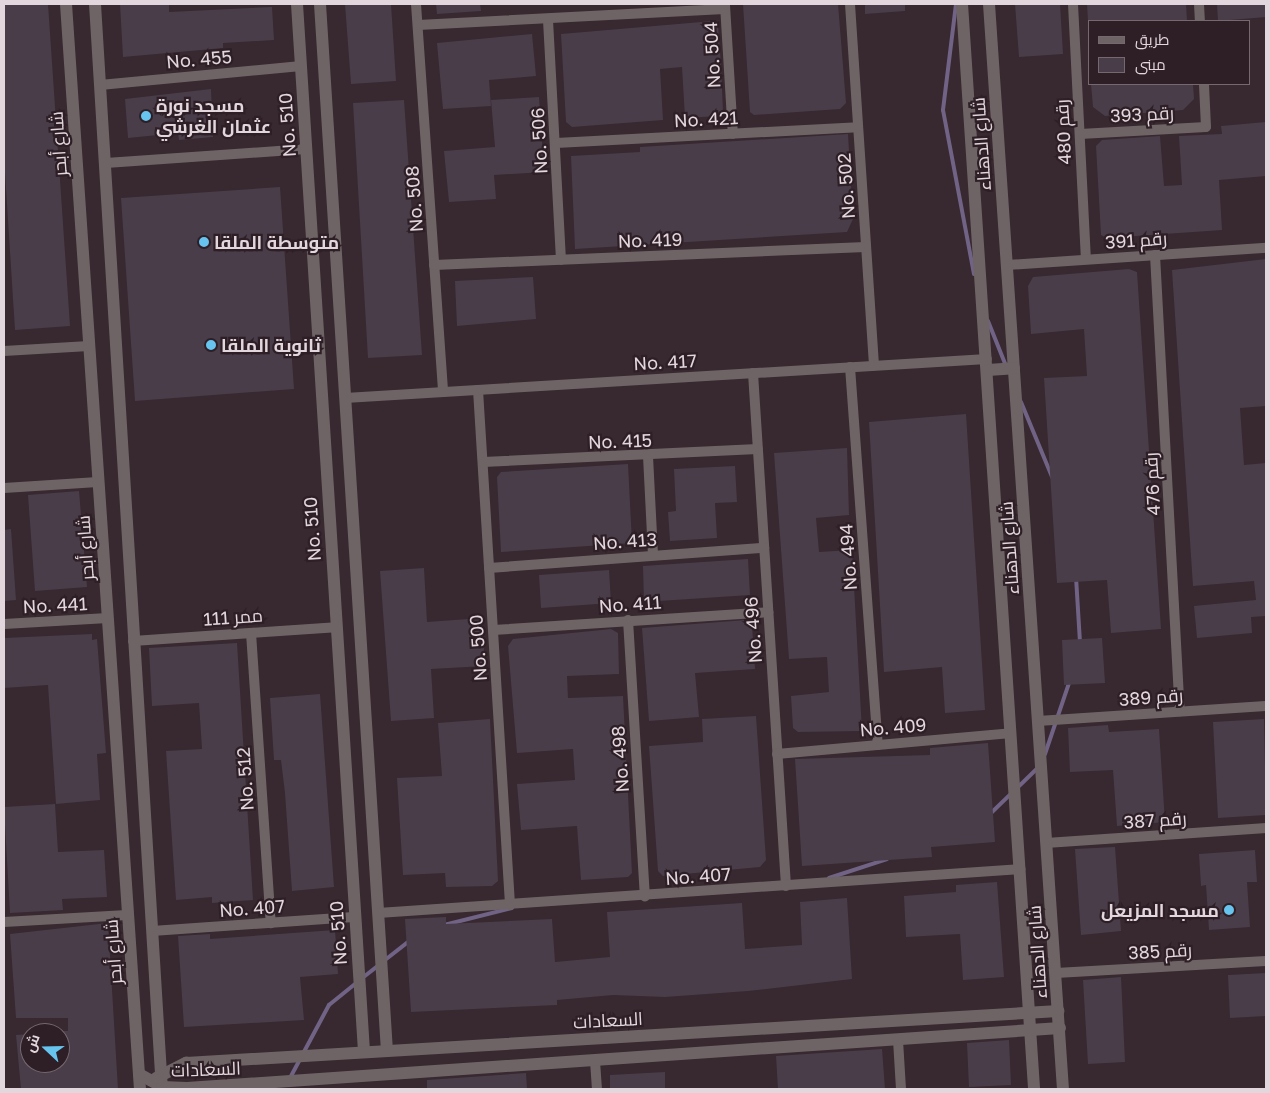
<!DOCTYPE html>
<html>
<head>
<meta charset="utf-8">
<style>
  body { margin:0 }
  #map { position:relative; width:1270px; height:1093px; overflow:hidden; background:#38282f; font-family:"Golos Text",Cairo,sans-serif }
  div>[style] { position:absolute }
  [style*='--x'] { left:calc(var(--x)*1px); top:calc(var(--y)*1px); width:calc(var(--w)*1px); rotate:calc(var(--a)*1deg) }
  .stream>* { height:4px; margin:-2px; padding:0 2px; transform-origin:2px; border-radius:2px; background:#706385 }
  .building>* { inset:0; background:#493d4a }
  .minor>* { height:10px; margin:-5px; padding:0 5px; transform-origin:5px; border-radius:5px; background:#6e6465 }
  .tertiary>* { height:12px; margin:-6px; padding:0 6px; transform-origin:6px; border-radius:6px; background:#6e6465 }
  .dots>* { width:14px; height:14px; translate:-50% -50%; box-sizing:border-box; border:2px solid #2e1e25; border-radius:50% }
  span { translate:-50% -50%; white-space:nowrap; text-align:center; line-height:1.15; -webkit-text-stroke:4.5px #2e1e25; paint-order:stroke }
  .street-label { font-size:18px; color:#e2d7dc }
  .poi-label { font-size:18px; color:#e2d7dc; font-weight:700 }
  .left { translate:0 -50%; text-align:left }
  .right { translate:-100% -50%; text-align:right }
  .frame { position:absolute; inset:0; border:5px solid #e2d7dc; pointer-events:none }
  .legend { position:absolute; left:1088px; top:20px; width:162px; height:65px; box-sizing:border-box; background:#2e1e25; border:1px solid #76686e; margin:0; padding:6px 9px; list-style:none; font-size:15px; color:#e2d7dc }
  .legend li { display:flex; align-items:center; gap:10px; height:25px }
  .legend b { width:25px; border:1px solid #76686e }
  .north { position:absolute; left:20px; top:1023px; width:50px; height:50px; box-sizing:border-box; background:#2e1e25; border:1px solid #76686e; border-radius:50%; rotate:291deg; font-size:14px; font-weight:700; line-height:20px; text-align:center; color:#e2d7dc }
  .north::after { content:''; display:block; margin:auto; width:18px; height:22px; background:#66c4ef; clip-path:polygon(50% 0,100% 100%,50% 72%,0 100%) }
</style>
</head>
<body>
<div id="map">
  <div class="stream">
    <div style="--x:956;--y:4;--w:107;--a:97"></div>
    <div style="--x:943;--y:110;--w:167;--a:79.3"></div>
    <div style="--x:988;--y:321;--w:48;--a:68.2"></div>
    <div style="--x:1021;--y:402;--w:81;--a:67.5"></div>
    <div style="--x:1076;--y:577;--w:65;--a:86.5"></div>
    <div style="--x:1045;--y:754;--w:78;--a:-71.3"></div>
    <div style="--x:1017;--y:788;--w:28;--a:-44"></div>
    <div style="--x:990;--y:814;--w:30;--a:-44"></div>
    <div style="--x:829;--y:878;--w:61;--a:-18.1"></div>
    <div style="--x:444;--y:925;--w:70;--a:-14"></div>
    <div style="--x:385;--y:960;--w:31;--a:-38"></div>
    <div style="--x:361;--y:979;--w:23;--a:-38"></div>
    <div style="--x:290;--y:1078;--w:83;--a:-61.9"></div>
    <div style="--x:329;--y:1005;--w:35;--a:-39"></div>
  </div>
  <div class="building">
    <div style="clip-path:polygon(4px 4px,48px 4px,70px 326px,15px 330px,4px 157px)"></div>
    <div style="clip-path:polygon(120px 4px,169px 4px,169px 12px,272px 7px,274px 40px,223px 43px,223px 48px,123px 57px)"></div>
    <div style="clip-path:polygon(345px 4px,391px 4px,396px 81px,351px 84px)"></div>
    <div style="clip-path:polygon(436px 4px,480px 4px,481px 11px,437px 14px)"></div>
    <div style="clip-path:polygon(743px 4px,838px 4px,846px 103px,840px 109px,754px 115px,750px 112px)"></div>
    <div style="clip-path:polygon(865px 4px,905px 4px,905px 11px,865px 14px)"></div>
    <div style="clip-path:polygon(1015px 4px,1060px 4px,1063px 54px,1019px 57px)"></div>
    <div style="clip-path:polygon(1087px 4px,1186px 4px,1187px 21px,1088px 21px)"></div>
    <div style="clip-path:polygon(1217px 4px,1266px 4px,1266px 17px,1218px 21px)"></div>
    <div style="clip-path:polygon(713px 21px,718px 26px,721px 65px,723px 112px,718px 116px,685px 118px,682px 67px,660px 69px,663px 120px,572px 127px,566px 122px,561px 34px)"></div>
    <div style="clip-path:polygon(532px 34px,536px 76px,489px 80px,491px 106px,443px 109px,437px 43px)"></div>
    <div style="clip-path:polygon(1091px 84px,1193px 84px,1194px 99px,1183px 110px,1105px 116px,1093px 107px)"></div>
    <div style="clip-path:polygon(211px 89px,213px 137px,179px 140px,178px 133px,128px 138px,125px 99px)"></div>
    <div style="clip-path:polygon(539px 97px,544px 172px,494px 175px,496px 199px,449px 202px,444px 151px,495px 147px,491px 100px)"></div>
    <div style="clip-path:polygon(404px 100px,422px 355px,368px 358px,353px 103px)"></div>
    <div style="clip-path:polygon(1266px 122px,1266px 176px,1219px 180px,1222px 230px,1107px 238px,1101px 235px,1096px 146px,1102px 140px,1160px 136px,1164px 186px,1182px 185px,1179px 136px,1222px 134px,1221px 126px)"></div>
    <div style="clip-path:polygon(848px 134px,853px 219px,847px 232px,575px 249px,571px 156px,640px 152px,640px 147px)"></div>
    <div style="clip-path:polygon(280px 187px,294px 389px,135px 401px,121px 198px)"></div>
    <div style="clip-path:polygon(1266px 259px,1266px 406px,1240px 408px,1244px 465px,1266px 463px,1266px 616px,1251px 617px,1252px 633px,1197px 638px,1194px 606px,1256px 600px,1254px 581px,1193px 586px,1172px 270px)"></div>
    <div style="clip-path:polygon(1129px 269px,1137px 272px,1161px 629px,1111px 633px,1107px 580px,1057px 583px,1044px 378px,1087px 376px,1084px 329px,1031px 334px,1028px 286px,1033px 277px)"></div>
    <div style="clip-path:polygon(533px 277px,536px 319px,457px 326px,455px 281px)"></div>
    <div style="clip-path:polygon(966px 414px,985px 710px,945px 713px,942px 667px,884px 672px,869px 422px)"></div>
    <div style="clip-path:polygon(847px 448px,849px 515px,816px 518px,819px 552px,852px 550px,862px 731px,798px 732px,793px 728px,791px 696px,829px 692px,827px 657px,789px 659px,774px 453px)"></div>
    <div style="clip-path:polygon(628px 464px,632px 543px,501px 552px,497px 477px,501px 472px)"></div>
    <div style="clip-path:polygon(735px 466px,737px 502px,715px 503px,717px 538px,670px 541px,668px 512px,676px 511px,674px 469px)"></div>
    <div style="clip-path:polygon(79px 491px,87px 587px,35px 591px,28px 495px)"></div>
    <div style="clip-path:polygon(11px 529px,16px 600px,4px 601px,4px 530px)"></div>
    <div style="clip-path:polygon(748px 559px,750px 595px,644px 602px,643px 566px)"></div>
    <div style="clip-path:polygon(424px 568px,427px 622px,482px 618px,485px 666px,431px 669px,434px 718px,391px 721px,380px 571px)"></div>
    <div style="clip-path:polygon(609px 570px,611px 603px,541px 608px,539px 575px)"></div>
    <div style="clip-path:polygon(746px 620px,752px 626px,755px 669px,695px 673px,699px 717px,649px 721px,642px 628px)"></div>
    <div style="clip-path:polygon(611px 629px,618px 633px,619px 674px,567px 676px,568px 698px,623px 696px,632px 873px,628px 877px,581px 880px,577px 826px,521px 830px,517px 784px,575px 780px,573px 749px,517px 753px,508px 646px,513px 639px)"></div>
    <div style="clip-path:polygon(92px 634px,92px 640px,97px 639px,106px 753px,97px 754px,100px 800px,56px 804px,48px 685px,4px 688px,4px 638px)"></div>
    <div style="clip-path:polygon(1102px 638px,1105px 683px,1064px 685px,1062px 640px)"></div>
    <div style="clip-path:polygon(237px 643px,253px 900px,212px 903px,212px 897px,176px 900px,166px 751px,202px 749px,199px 703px,152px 706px,149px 648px)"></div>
    <div style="clip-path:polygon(320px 694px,334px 887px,292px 891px,285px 793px,281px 760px,274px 760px,270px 698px)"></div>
    <div style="clip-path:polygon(756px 716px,766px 860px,760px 867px,663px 876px,658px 871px,649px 746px,703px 742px,702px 719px)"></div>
    <div style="clip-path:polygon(490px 719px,498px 881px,492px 886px,446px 887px,445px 873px,403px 875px,397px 778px,442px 776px,438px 723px)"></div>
    <div style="clip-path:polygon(1264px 719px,1266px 815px,1218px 818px,1213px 722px)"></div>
    <div style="clip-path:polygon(1108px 725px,1109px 732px,1159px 729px,1165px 822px,1117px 826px,1113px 770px,1070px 772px,1068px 728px)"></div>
    <div style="clip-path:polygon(988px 743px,995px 842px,931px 847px,932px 857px,802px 866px,795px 759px,930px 755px,930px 748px)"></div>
    <div style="clip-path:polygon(55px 804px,58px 852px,104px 850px,107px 897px,62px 899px,63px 910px,10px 913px,4px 807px)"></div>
    <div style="clip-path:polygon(1115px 847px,1121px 931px,1081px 935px,1075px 849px)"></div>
    <div style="clip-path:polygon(1255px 850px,1257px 882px,1247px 882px,1250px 927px,1209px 930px,1206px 885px,1201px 886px,1199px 854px)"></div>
    <div style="clip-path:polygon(997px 882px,1004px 977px,963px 980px,960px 934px,906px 937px,904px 896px,956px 892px,956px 885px)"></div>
    <div style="clip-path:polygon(847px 898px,852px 979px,748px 991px,665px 997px,613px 995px,557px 1000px,557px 1005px,411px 1012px,405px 919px,446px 917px,446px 924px,552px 919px,555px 962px,610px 957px,607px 912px,742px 903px,745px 949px,802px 945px,800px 902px)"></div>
    <div style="clip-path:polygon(108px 923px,118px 1089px,21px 1089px,16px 1035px,30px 1034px,30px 1063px,60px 1063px,60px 1031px,68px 1031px,68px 1018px,16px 1018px,10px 934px)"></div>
    <div style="clip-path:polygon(335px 930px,338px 974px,300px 977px,304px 1020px,184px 1027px,178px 936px,210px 934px,210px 939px)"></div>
    <div style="clip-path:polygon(1266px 973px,1266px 1016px,1230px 1018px,1228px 975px)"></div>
    <div style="clip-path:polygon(1121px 977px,1125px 1062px,1088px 1064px,1083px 980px)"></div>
    <div style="clip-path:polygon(1009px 1040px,1011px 1085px,969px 1087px,967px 1043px)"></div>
    <div style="clip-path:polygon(882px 1049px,885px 1089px,778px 1089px,776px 1056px)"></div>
    <div style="clip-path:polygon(665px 1072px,665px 1089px,610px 1089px,610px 1075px)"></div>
    <div style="clip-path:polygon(526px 1073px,527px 1089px,427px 1089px,427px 1080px)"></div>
  </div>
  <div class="minor">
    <div style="--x:416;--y:4;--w:389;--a:86"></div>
    <div style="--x:850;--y:4;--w:362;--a:86.2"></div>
    <div style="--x:1073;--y:4;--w:255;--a:87.1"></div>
    <div style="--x:1199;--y:4;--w:17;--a:87"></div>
    <div style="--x:725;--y:5;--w:129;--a:86.5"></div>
    <div style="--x:548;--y:20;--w:240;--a:86.9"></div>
    <div style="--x:418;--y:25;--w:307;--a:-3"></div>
    <div style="--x:100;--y:85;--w:202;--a:-5.4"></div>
    <div style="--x:1080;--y:134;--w:126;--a:-3.2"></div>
    <div style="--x:1206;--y:127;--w:43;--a:-92.7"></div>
    <div style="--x:556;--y:143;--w:302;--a:-3"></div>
    <div style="--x:106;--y:163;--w:200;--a:-4"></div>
    <div style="--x:1155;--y:255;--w:457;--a:86.9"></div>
    <div style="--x:434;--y:265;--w:432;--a:-2.4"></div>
    <div style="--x:1007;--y:265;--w:260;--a:-3.8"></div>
    <div style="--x:4;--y:351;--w:85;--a:-3.4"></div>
    <div style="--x:850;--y:367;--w:379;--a:85.8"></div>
    <div style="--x:753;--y:373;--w:514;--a:86.32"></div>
    <div style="--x:478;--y:390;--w:516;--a:86.44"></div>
    <div style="--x:345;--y:398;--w:643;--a:-3.48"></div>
    <div style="--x:648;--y:456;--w:99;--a:87.1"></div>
    <div style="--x:483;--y:462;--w:275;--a:-2.7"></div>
    <div style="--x:4;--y:488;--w:94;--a:-3.7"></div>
    <div style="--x:489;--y:568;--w:276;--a:-4.2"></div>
    <div style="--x:628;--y:620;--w:277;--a:86.5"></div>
    <div style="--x:4;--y:624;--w:104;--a:-3.3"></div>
    <div style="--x:493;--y:630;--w:276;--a:-3.7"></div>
    <div style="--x:251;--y:633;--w:291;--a:86.1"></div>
    <div style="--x:133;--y:641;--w:203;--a:-3.9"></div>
    <div style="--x:1038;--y:721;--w:228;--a:-3.8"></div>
    <div style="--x:777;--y:754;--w:235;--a:-5.1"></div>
    <div style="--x:1046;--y:843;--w:221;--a:-3.9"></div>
    <div style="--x:378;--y:913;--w:644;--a:-3.92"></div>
    <div style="--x:4;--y:922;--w:123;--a:-3.3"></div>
    <div style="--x:152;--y:931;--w:202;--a:-4"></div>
    <div style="--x:1056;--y:973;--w:210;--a:-3.3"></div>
    <div style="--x:898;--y:1040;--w:49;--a:86.5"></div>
    <div style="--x:595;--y:1061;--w:28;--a:86"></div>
  </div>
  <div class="tertiary">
    <div style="--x:66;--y:4;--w:1088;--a:86.1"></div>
    <div style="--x:95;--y:4;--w:1087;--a:86.47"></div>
    <div style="--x:297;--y:4;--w:1050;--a:86.34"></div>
    <div style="--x:320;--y:4;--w:1049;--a:86.34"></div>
    <div style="--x:962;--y:4;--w:1087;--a:86.2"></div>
    <div style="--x:989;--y:4;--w:1088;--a:86.1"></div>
    <div style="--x:988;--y:370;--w:26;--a:-4"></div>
    <div style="--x:139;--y:1074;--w:26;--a:29"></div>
    <div style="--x:162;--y:1087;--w:25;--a:2"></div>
    <div style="--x:187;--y:1088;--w:875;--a:-3.93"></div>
    <div style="--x:156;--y:1078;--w:34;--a:-27"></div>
    <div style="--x:186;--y:1063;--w:874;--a:-3.41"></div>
  </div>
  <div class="dots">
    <div style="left:146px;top:116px;background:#66c4ef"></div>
    <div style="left:204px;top:242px;background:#66c4ef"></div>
    <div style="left:211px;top:345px;background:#66c4ef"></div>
    <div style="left:1229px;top:910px;background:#66c4ef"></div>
  </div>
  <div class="street-label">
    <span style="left:712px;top:55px;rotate:-93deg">No. 504</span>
    <span style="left:199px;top:59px;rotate:-5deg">No. 455</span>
    <span style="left:1142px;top:114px;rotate:-3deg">رقم 393</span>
    <span style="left:706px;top:119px;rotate:-3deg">No. 421</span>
    <span style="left:287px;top:125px;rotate:-94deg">No. 510</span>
    <span style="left:1063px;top:132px;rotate:-93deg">رقم 480</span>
    <span style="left:539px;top:141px;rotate:-93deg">No. 506</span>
    <span style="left:58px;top:144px;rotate:-94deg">شارع أبحر</span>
    <span style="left:981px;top:144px;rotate:-94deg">شارع الدهناء</span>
    <span style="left:846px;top:186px;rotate:-94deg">No. 502</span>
    <span style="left:414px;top:199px;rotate:-94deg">No. 508</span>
    <span style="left:650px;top:240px;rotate:-2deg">No. 419</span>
    <span style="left:1136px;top:240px;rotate:-4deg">رقم 391</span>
    <span style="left:665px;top:362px;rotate:-3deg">No. 417</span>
    <span style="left:620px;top:441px;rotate:-2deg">No. 415</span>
    <span style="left:1152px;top:484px;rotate:-93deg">رقم 476</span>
    <span style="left:312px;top:529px;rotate:-94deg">No. 510</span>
    <span style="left:625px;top:541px;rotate:-4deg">No. 413</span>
    <span style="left:85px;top:548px;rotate:-94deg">شارع أبحر</span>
    <span style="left:1009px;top:548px;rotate:-94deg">شارع الدهناء</span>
    <span style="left:848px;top:557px;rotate:-94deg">No. 494</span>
    <span style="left:630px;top:604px;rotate:-4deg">No. 411</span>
    <span style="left:55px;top:605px;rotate:-3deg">No. 441</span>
    <span style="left:233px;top:617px;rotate:-4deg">ممر 111</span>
    <span style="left:753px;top:630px;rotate:-94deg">No. 496</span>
    <span style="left:478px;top:648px;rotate:-94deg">No. 500</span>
    <span style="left:1151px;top:697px;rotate:-4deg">رقم 389</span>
    <span style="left:893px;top:727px;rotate:-5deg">No. 409</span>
    <span style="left:620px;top:759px;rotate:-94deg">No. 498</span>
    <span style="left:245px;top:779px;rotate:-94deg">No. 512</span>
    <span style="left:1155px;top:820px;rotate:-4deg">رقم 387</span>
    <span style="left:698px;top:876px;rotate:-4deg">No. 407</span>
    <span style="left:252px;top:908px;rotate:-4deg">No. 407</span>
    <span style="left:338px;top:933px;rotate:-94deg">No. 510</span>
    <span style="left:1160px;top:951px;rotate:-3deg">رقم 385</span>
    <span style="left:113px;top:952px;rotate:-94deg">شارع أبحر</span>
    <span style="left:1037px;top:952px;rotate:-94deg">شارع الدهناء</span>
    <span style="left:608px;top:1020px;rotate:-3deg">السعادات</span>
    <span style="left:206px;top:1069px;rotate:-2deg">السعادات</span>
  </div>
  <div class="poi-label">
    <span class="left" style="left:156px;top:116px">مسجد نورة<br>عثمان الغرشي</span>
    <span class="left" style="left:214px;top:242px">متوسطة الملقا</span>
    <span class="left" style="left:221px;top:345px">ثانوية الملقا</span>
    <span class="right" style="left:1219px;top:910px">مسجد المزيعل</span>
  </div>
  <div class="frame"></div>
  <ul class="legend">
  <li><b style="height:6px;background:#6e6465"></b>طريق</li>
  <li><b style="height:14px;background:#493d4a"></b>مبنى</li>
  </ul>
  <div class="north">ش</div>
</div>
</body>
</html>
